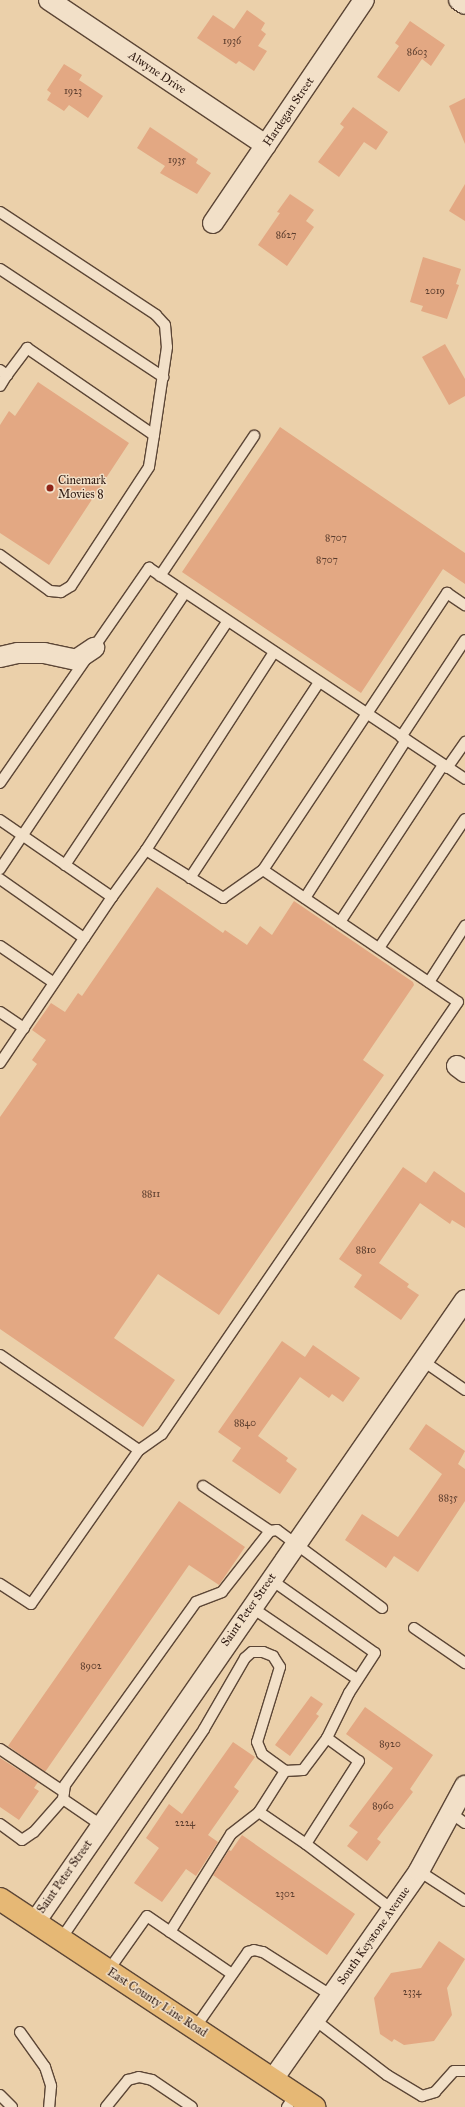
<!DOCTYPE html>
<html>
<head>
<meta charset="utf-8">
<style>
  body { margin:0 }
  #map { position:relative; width:465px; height:2107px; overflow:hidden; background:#ebd0aa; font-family:"IM FELL Great Primer",serif }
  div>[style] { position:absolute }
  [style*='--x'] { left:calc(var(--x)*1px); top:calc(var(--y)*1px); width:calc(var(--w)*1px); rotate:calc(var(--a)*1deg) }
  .building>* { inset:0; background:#e3a883 }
  .roads { filter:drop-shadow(1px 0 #5c4636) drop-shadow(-1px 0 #5c4636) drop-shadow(0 1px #5c4636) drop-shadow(0 -1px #5c4636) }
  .service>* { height:10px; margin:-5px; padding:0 5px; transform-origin:5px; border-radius:5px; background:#f2e0c8 }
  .minor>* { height:20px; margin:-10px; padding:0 10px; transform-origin:10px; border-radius:10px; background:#f2e0c8 }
  .primary>* { height:22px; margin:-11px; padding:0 11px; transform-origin:11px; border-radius:11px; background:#e6b875 }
  .dots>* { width:11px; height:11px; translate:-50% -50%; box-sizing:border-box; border:2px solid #f2e0c8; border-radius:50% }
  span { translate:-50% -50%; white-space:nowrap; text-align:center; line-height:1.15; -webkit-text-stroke:3px #f2e0c8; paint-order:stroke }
  .number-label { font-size:10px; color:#5a3c2d }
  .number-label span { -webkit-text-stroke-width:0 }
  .street-label { font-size:12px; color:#2d1810 }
  .poi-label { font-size:12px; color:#2d1810 }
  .left { translate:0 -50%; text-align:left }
</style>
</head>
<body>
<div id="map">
  <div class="building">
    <div style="clip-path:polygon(247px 10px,265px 23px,261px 30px,266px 34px,258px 46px,267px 51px,254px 71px,239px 61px,236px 64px,197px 38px,213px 15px,234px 29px)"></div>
    <div style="clip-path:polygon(410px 21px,445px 45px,431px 66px,422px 59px,399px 92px,377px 77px,399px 46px,395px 43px)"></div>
    <div style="clip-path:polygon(64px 64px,82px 75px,79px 80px,103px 96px,88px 118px,69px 105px,64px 111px,47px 100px,51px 93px,47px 90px)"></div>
    <div style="clip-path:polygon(465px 98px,465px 144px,449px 106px)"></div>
    <div style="clip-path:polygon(353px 107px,388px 132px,376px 150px,364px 142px,339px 177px,318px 162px,344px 127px,340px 124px)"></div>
    <div style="clip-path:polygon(150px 127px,198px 159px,196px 163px,211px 173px,197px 194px,160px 173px,165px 166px,137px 148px)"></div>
    <div style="clip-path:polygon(465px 184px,465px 221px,449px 211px)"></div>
    <div style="clip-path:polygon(290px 194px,314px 210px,306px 221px,314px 227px,287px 266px,258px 245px,280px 213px,277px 212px)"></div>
    <div style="clip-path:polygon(423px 257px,461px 269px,456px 284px,459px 285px,447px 319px,421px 311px,423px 306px,410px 302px)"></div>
    <div style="clip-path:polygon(445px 344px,465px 379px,465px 396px,449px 405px,422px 357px)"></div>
    <div style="clip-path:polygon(38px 382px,129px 443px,49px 565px,0 533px,0 425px,9px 411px,15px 416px)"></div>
    <div style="clip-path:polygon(280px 427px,465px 553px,465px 584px,443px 569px,361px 693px,182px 572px)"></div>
    <div style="clip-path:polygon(157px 887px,223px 933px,225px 930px,247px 945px,260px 926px,272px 935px,294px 901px,413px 982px,414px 985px,363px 1060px,384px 1075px,219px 1315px,158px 1274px,114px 1338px,175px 1380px,143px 1427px,0 1329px,0 1117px,37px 1064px,32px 1060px,46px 1040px,32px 1030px,51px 1003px,65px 1012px,78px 993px,82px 996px)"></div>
    <div style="clip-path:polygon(403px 1167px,426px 1183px,434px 1171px,465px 1193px,465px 1228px,452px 1220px,450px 1224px,420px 1203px,379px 1263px,409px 1284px,407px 1287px,419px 1295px,401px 1320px,354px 1287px,362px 1275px,339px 1259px)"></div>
    <div style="clip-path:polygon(282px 1341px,305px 1357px,313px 1345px,360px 1378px,343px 1402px,332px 1394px,329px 1398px,300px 1377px,258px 1436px,288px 1458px,286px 1461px,297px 1469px,280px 1494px,232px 1461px,241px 1448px,218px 1432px)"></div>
    <div style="clip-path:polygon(426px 1424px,465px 1451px,458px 1464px,465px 1469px,465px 1501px,418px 1572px,394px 1556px,386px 1568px,345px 1540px,362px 1514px,398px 1537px,413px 1516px,442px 1474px,409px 1449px)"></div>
    <div style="clip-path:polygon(179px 1501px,245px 1547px,219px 1585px,189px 1565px,45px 1772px,8px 1746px)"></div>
    <div style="clip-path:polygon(311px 1696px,323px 1704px,316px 1714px,319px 1716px,290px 1756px,275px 1745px)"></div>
    <div style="clip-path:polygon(365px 1707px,433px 1755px,410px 1789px,413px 1792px,377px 1839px,381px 1842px,367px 1861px,347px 1846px,358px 1832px,349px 1826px,393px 1768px,346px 1734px)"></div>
    <div style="clip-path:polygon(233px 1742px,255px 1757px,234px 1787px,239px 1791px,208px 1835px,218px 1842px,196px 1876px,186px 1869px,162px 1902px,134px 1883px,159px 1848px,146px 1838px,169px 1804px,182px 1814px)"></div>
    <div style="clip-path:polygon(0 1758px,38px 1782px,34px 1788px,39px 1791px,19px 1820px,0 1807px)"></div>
    <div style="clip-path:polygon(242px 1835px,355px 1914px,327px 1955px,213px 1875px,229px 1850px,231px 1851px)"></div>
    <div style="clip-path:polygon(439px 1941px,465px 1959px,447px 1988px,452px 2015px,434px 2041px,404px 2045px,394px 2039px,392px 2042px,380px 2034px,374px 1998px,391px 1973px,421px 1968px)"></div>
  </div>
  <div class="roads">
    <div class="service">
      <div style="--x:0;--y:212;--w:187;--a:33.4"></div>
      <div style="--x:156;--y:315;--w:13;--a:48"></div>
      <div style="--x:165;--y:325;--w:22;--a:85"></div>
      <div style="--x:167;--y:347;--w:89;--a:98.4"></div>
      <div style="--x:0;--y:269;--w:196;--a:33.5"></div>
      <div style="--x:0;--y:370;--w:9;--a:36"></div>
      <div style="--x:7;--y:375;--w:34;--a:-53"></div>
      <div style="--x:27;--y:348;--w:154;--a:34.4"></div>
      <div style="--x:154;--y:435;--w:32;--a:99"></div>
      <div style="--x:149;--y:467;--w:142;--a:123.2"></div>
      <div style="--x:71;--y:586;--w:12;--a:149"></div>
      <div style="--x:61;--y:592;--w:11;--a:-175"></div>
      <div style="--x:50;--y:591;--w:62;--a:-144.2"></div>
      <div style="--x:0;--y:386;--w:13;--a:-58"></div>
      <div style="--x:160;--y:576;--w:169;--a:-56.1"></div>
      <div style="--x:401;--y:737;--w:116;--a:-56.6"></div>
      <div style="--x:447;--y:768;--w:32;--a:-55"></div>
      <div style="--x:0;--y:783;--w:262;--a:-55.3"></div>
      <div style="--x:149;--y:568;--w:380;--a:33.7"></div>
      <div style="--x:0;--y:820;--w:136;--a:34.5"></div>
      <div style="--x:112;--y:897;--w:58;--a:-54.1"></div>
      <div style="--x:146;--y:850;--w:91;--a:31.9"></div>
      <div style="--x:223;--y:898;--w:49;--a:-35"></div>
      <div style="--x:263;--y:870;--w:235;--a:34.1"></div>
      <div style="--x:458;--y:1002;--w:524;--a:124.42"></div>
      <div style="--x:162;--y:1434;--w:28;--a:145"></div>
      <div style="--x:139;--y:1450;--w:188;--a:125"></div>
      <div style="--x:31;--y:1604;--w:37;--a:-147"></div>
      <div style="--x:146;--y:850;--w:236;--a:-57.1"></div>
      <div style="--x:65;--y:865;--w:293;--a:-56.3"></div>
      <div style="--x:0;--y:869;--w:332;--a:-56.2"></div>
      <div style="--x:263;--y:870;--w:333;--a:-56.4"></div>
      <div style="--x:447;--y:593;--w:22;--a:34"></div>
      <div style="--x:190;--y:878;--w:235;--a:-56.6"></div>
      <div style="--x:0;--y:879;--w:103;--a:35.1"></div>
      <div style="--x:305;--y:898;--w:188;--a:-57.4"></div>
      <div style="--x:340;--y:922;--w:188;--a:-56.7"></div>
      <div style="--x:0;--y:946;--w:65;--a:34.4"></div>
      <div style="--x:379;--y:948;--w:155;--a:-56.3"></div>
      <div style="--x:429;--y:982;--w:67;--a:-57.3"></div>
      <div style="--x:0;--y:1012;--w:29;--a:34"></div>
      <div style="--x:0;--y:1063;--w:200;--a:-56"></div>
      <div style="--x:0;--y:1355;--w:168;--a:34.4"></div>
      <div style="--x:423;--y:1361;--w:51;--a:34.6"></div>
      <div style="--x:203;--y:1486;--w:81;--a:33.9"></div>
      <div style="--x:270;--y:1579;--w:128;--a:35.2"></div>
      <div style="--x:375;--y:1653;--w:48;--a:123"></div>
      <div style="--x:349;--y:1693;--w:50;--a:116.1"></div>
      <div style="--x:327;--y:1738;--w:39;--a:36"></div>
      <div style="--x:359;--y:1761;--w:98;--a:122.6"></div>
      <div style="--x:306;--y:1844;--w:108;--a:37.1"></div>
      <div style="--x:251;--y:1607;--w:128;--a:34.2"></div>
      <div style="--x:414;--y:1628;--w:62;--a:34.5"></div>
      <div style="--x:0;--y:1749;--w:77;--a:33.9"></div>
      <div style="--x:259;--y:1812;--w:57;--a:34.2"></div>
      <div style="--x:451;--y:1813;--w:17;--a:36"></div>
      <div style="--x:0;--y:1824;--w:27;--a:36"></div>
      <div style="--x:22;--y:1840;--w:14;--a:-34"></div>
      <div style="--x:34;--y:1832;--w:44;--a:-48.7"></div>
      <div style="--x:101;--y:1825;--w:46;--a:-145.6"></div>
      <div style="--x:63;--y:1799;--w:14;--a:-82"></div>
      <div style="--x:65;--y:1785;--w:225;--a:-54.4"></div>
      <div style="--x:196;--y:1602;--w:28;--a:-21"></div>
      <div style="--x:222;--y:1592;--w:78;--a:-51.8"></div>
      <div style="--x:270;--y:1531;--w:7;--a:-8"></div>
      <div style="--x:277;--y:1530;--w:131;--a:36.6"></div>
      <div style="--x:419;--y:1871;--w:55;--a:33.1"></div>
      <div style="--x:170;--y:1932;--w:115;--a:-58.1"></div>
      <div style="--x:231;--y:1834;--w:36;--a:-38"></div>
      <div style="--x:259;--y:1812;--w:49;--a:-57.6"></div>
      <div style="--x:61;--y:1939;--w:254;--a:-55.7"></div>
      <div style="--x:204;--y:1729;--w:82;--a:-60"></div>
      <div style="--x:245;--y:1658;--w:9;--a:-41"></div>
      <div style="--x:252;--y:1652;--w:11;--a:0"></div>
      <div style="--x:263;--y:1652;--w:11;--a:22"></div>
      <div style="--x:273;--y:1656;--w:13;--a:58"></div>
      <div style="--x:280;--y:1667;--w:78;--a:107"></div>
      <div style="--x:257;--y:1742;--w:13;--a:67"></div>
      <div style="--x:262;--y:1754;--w:29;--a:36"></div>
      <div style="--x:285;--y:1771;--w:18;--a:-3"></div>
      <div style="--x:303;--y:1770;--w:40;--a:-53"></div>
      <div style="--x:108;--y:1971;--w:67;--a:-54.7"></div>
      <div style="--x:147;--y:1916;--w:103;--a:34.3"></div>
      <div style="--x:315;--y:2020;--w:91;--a:37.4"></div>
      <div style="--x:387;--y:2075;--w:41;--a:31"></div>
      <div style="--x:422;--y:2096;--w:14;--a:-17"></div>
      <div style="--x:435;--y:2092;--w:28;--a:-48"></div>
      <div style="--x:454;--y:2071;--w:11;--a:0"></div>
      <div style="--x:195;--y:2028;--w:93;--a:-55.1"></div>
      <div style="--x:248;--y:1952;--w:6;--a:-18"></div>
      <div style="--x:254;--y:1950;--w:9;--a:13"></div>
      <div style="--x:263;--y:1952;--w:82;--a:32.5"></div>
      <div style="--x:20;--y:2032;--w:43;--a:54.5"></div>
      <div style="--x:45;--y:2067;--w:20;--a:72"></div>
      <div style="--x:51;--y:2086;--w:21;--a:95"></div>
      <div style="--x:0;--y:2095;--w:17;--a:45"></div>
      <div style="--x:106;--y:2107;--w:35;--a:-51"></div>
      <div style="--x:128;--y:2080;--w:11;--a:-15"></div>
      <div style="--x:139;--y:2077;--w:13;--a:13"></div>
      <div style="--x:152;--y:2080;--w:48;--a:34"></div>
      <div style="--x:287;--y:2107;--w:16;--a:-55"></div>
    </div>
    <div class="minor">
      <div style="--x:49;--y:0;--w:261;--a:33.8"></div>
      <div style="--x:459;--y:0;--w:7;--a:34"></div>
      <div style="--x:213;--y:223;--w:269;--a:-55.9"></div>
      <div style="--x:0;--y:657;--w:18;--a:-13"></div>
      <div style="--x:18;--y:653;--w:26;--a:0"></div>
      <div style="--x:44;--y:653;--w:33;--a:12"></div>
      <div style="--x:76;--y:660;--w:22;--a:-34"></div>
      <div style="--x:457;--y:1066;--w:10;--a:37"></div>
      <div style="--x:35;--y:1922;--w:756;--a:-55.34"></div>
      <div style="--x:273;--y:2079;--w:254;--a:-54.9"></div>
      <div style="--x:419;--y:1871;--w:97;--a:-61.6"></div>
    </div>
    <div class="primary">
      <div style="--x:0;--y:1899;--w:377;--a:33.5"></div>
    </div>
  </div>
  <div class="dots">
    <div style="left:50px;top:488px;background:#8f2418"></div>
  </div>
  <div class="number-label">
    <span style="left:232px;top:42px">1936</span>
    <span style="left:417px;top:53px">8603</span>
    <span style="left:73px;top:92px">1923</span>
    <span style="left:177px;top:161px">1935</span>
    <span style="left:286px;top:236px">8627</span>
    <span style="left:435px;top:292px">2019</span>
    <span style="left:336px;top:539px">8707</span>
    <span style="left:327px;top:561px">8707</span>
    <span style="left:151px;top:1195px">8811</span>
    <span style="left:366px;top:1251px">8810</span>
    <span style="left:245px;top:1424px">8840</span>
    <span style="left:448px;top:1499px">8835</span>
    <span style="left:91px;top:1667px">8902</span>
    <span style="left:390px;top:1745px">8920</span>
    <span style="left:383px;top:1807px">8960</span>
    <span style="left:185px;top:1824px">2224</span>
    <span style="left:285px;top:1895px">2302</span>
    <span style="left:412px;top:1993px">2334</span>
  </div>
  <div class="street-label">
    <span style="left:157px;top:73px;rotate:34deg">Alwyne Drive</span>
    <span style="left:289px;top:112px;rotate:-56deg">Hardegan Street</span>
    <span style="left:249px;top:1610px;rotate:-55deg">Saint Peter Street</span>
    <span style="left:65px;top:1877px;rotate:-55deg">Saint Peter Street</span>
    <span style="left:374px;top:1936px;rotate:-55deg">South Keystone Avenue</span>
    <span style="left:157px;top:2003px;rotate:33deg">East County Line Road</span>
  </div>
  <div class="poi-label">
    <span class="left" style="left:58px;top:488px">Cinemark<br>Movies 8</span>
  </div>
</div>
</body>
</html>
